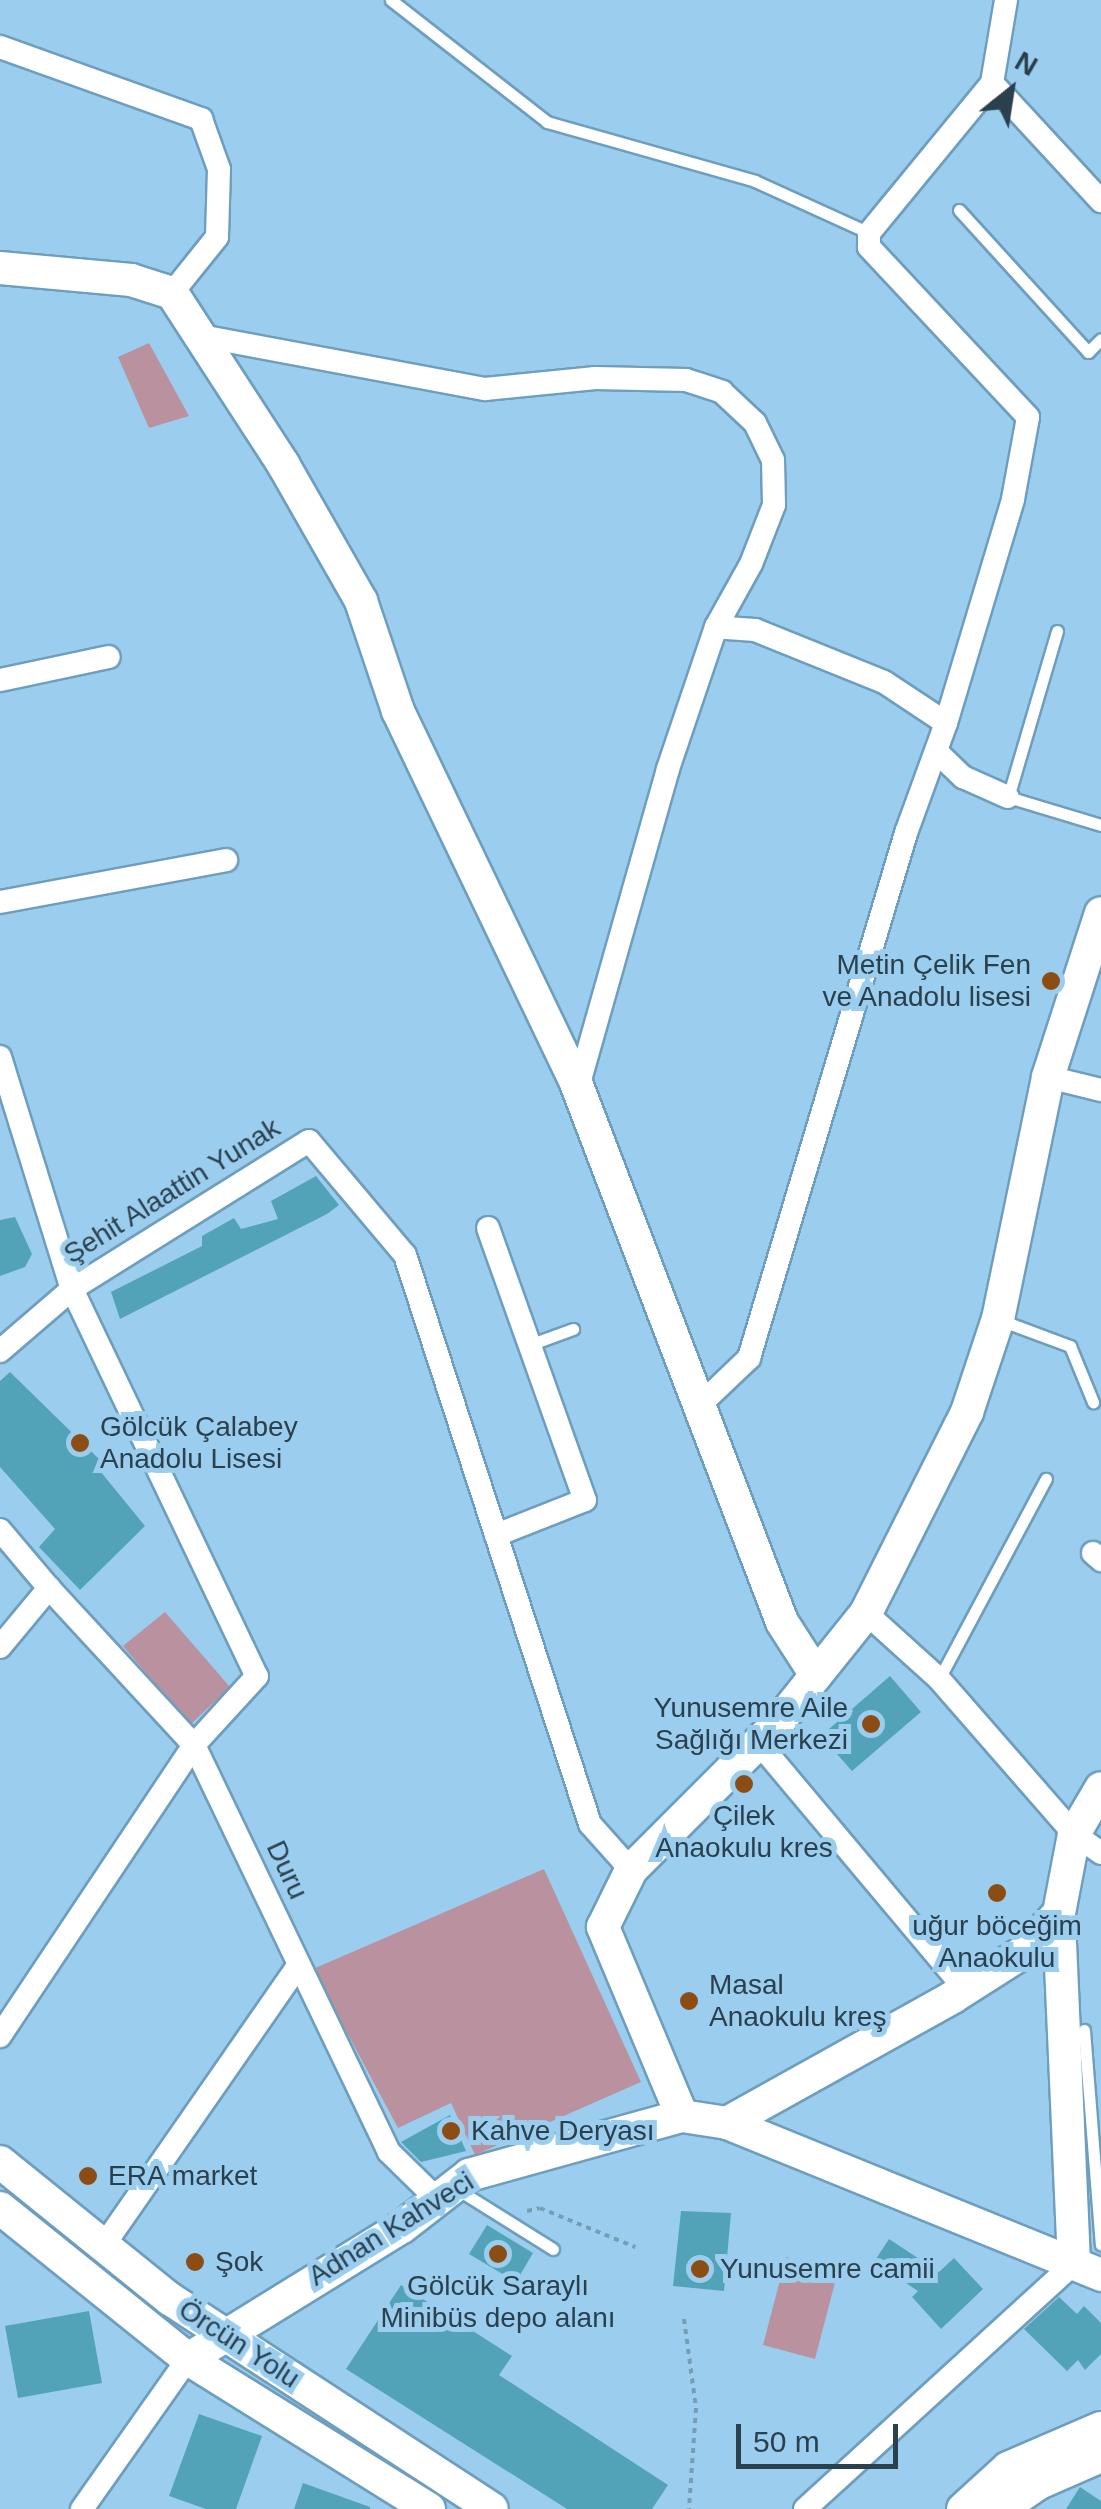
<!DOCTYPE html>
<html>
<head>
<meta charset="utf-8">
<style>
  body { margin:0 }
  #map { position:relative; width:1101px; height:2509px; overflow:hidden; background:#9bceee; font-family:Arial,sans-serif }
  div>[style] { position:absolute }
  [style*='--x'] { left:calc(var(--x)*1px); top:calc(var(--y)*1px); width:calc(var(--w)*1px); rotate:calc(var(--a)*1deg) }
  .green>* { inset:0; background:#ba929f }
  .building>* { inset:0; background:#52a3b7 }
  .path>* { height:4px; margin-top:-2px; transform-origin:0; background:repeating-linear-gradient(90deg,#749db6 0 5px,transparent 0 10px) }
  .roads { filter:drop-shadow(2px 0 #6e9ebd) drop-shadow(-2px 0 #6e9ebd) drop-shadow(0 2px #6e9ebd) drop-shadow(0 -2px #6e9ebd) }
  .lane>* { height:11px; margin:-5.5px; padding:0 5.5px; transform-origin:5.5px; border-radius:5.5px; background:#fff }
  .street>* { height:22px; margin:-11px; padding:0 11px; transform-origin:11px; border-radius:11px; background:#fff }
  .secondary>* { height:32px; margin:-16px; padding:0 16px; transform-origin:16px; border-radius:16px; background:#fff }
  .dots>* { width:28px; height:28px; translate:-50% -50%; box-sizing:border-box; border:5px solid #9bceee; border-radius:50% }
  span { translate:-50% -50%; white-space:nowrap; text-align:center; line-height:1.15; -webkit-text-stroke:10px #9bceee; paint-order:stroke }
  .poi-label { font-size:28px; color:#2b404d }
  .right { translate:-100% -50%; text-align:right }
  .left { translate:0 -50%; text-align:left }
  .street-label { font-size:28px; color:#2b404d }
  .north { position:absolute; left:961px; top:40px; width:100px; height:100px; -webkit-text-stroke:8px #9bceee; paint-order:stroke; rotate:30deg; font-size:28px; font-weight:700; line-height:40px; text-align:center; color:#2b404d }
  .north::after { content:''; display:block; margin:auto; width:35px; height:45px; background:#2b404d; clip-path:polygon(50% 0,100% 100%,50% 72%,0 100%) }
  .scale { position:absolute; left:736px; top:2424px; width:162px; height:45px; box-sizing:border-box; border:5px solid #2b404d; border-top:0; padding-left:12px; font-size:30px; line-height:35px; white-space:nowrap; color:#2b404d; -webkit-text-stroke:8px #9bceee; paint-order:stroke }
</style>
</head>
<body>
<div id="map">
  <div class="green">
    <div style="clip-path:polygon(149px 343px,189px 416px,149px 428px,118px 357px)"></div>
    <div style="clip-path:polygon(165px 1612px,230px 1687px,190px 1725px,123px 1646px)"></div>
    <div style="clip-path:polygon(544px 1869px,641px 2082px,475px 2155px,451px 2103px,398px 2128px,313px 1969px)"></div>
    <div style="clip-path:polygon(786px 2257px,838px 2271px,815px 2359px,763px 2345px)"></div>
  </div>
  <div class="building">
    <div style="clip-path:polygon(316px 1176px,339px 1205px,327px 1214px,120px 1319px,111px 1292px,202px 1246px,202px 1236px,234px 1218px,241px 1229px,278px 1219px,271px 1201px)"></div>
    <div style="clip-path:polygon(15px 1217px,32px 1254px,25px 1267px,0 1276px,0 1220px)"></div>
    <div style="clip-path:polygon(10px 1372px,101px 1461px,96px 1466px,145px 1526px,80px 1590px,39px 1547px,55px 1529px,0 1467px,0 1381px)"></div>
    <div style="clip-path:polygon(890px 1676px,921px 1712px,852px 1771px,821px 1736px)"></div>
    <div style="clip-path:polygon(450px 2115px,466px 2151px,421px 2162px,401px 2142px)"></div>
    <div style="clip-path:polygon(681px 2211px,731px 2213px,724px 2291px,673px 2286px)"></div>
    <div style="clip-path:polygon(487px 2225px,533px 2253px,516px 2282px,469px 2254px)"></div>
    <div style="clip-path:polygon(889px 2239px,939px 2272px,954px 2258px,983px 2289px,941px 2329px,912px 2297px,918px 2291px,874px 2262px)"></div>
    <div style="clip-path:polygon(401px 2285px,512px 2356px,499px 2375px,668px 2485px,652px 2509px,567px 2509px,346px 2369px)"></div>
    <div style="clip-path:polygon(1059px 2297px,1077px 2314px,1084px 2306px,1101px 2323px,1101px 2354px,1085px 2370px,1078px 2360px,1067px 2371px,1024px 2329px)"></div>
    <div style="clip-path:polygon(89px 2311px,102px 2383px,18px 2398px,5px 2326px)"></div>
    <div style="clip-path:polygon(199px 2414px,262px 2436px,236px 2509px,206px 2509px,169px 2496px)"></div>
    <div style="clip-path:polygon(303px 2483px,370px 2507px,370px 2509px,294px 2509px)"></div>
    <div style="clip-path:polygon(1080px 2487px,1101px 2501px,1101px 2509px,1066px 2509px)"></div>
  </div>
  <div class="path">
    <div style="--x:527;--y:2211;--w:13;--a:-13"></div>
    <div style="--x:540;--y:2208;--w:103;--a:22.3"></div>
    <div style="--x:684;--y:2319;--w:90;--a:82.3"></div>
    <div style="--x:696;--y:2408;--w:101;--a:94"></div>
  </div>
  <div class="roads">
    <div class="lane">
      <div style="--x:391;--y:0;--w:198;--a:38"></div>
      <div style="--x:547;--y:122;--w:216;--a:15.8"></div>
      <div style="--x:755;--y:181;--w:125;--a:24.5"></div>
      <div style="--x:959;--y:210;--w:192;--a:47.7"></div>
      <div style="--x:1088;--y:352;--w:18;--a:-45"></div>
      <div style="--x:1057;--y:631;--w:173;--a:106.4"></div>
      <div style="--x:1008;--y:797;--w:97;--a:16.8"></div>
      <div style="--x:1000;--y:1320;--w:75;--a:20.4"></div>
      <div style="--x:1070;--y:1346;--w:61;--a:67.7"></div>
      <div style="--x:529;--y:1345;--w:47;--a:-20"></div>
      <div style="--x:939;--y:1679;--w:227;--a:-61.9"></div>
      <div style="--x:1084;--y:2030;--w:215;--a:85.5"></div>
      <div style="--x:457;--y:2189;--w:113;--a:32"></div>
    </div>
    <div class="street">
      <div style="--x:0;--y:47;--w:214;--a:19.7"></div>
      <div style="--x:201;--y:119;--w:53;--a:70.2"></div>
      <div style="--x:219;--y:169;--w:68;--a:91.7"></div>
      <div style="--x:217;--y:237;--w:72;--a:128.8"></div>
      <div style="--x:992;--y:83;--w:161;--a:47.3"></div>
      <div style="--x:201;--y:336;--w:289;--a:10.6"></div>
      <div style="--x:485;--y:389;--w:111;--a:-5.7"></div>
      <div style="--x:595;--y:378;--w:91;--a:1.3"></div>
      <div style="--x:686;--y:380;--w:38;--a:18"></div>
      <div style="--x:722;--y:392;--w:45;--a:43.2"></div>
      <div style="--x:755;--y:423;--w:41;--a:64.1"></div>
      <div style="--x:773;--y:460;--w:45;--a:88.7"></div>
      <div style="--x:774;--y:505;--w:63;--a:111.3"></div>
      <div style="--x:751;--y:564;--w:72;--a:119.1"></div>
      <div style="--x:716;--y:627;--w:150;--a:108.7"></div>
      <div style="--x:668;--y:769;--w:331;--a:105.8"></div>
      <div style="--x:0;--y:680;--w:111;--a:-11.9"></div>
      <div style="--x:946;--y:723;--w:234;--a:-73.3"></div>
      <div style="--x:1013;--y:499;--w:83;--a:-79.6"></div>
      <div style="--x:1028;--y:417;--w:233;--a:-133.1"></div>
      <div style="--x:869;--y:247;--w:14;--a:-90"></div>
      <div style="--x:869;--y:233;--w:194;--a:-50.6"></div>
      <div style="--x:992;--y:83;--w:84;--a:-80.4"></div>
      <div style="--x:938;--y:753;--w:35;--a:44"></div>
      <div style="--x:963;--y:777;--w:49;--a:24"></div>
      <div style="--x:0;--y:902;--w:230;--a:-10.5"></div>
      <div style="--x:0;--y:1057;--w:243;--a:72.8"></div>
      <div style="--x:72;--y:1289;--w:429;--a:64.5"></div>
      <div style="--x:257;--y:1676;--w:93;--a:132.4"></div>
      <div style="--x:194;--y:1745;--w:350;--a:123.7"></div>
      <div style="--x:1048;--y:1077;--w:55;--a:13.8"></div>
      <div style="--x:488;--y:1228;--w:289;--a:70.4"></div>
      <div style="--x:585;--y:1500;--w:96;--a:158.5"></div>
      <div style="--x:0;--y:1351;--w:95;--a:-40.7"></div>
      <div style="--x:72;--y:1289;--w:279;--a:-32"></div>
      <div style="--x:309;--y:1141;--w:149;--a:49.9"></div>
      <div style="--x:405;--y:1255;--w:598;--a:71.99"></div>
      <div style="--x:590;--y:1824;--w:62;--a:48.3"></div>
      <div style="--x:703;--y:1402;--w:64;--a:-43.7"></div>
      <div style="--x:749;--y:1358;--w:548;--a:-73.35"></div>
      <div style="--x:906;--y:833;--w:117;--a:-70"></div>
      <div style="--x:946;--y:723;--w:74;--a:-146.5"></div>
      <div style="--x:884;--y:682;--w:139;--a:-158"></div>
      <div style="--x:755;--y:630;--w:39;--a:-176"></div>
      <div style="--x:0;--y:1530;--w:76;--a:49.8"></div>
      <div style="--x:1093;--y:1553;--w:11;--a:41"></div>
      <div style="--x:866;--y:1613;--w:98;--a:42.1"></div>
      <div style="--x:939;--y:1679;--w:206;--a:48.9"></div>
      <div style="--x:1074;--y:1834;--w:33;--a:35"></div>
      <div style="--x:0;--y:1647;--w:77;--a:-50.3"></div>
      <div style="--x:49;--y:1588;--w:214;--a:47.3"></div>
      <div style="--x:194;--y:1745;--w:451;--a:64.4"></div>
      <div style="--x:389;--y:2152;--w:67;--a:44.4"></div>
      <div style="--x:757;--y:1741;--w:324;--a:50"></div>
      <div style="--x:104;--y:2245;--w:340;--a:-55.2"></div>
      <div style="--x:82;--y:2509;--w:184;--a:-54.8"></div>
      <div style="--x:805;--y:2509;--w:365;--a:-42.4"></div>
    </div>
    <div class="secondary">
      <div style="--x:0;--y:268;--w:132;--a:5.2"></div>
      <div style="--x:131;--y:280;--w:43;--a:17.6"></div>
      <div style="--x:172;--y:293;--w:204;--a:57"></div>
      <div style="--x:283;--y:464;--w:158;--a:60.3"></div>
      <div style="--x:361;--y:601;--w:116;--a:71.4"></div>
      <div style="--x:398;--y:711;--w:412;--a:64.4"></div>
      <div style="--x:576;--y:1083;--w:577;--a:69.08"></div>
      <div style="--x:782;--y:1622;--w:63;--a:57.3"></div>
      <div style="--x:682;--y:2116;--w:205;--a:-112.7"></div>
      <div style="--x:603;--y:1927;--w:64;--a:-63.8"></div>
      <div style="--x:631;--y:1870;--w:206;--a:-45"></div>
      <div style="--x:777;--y:1724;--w:142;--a:-51.3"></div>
      <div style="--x:866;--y:1613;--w:225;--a:-63.3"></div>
      <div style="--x:967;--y:1412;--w:98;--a:-71.6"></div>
      <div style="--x:998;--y:1319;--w:247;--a:-78.3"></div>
      <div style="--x:1048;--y:1077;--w:172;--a:-72.1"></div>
      <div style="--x:727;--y:2123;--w:259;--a:-29.1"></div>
      <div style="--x:953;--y:1997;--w:82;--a:-32.5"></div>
      <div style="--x:1022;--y:1953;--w:54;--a:-47.2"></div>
      <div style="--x:0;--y:2162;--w:218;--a:38.9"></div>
      <div style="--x:170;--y:2299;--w:384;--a:33.1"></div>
      <div style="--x:0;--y:2208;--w:241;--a:38.8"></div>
      <div style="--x:188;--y:2359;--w:284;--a:31.9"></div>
      <div style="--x:1074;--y:2263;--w:350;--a:-92.5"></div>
      <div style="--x:1059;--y:1913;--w:80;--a:-79.2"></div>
      <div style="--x:1074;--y:1834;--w:53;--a:-59.6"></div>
      <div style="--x:188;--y:2359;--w:251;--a:-31.7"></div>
      <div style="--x:402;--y:2227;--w:85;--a:-37.8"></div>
      <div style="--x:469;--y:2175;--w:221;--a:-15.5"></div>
      <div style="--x:682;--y:2116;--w:46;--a:8.8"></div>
      <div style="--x:727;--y:2123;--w:404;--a:22.1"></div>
      <div style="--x:963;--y:2509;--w:61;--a:-42.3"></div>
      <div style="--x:1008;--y:2468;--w:101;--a:-23.3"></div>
      <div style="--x:1001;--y:2509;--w:46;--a:-34.4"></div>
      <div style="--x:1039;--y:2483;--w:68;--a:-23.5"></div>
    </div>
  </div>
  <div class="dots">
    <div style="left:1051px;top:981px;background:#8c4d14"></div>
    <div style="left:80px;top:1443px;background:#8c4d14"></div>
    <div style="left:871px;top:1724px;background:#8c4d14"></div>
    <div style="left:744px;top:1784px;background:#8c4d14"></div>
    <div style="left:997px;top:1893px;background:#8c4d14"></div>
    <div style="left:689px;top:2001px;background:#8c4d14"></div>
    <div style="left:451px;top:2131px;background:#8c4d14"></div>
    <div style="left:88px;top:2176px;background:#8c4d14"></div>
    <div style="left:498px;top:2254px;background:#8c4d14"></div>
    <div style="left:195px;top:2262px;background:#8c4d14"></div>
    <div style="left:700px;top:2269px;background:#8c4d14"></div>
  </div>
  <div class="poi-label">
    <span class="right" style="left:1031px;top:981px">Metin Çelik Fen<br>ve Anadolu lisesi</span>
    <span class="left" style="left:100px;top:1443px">Gölcük Çalabey<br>Anadolu Lisesi</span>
    <span class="right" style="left:848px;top:1724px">Yunusemre Aile<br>Sağlığı Merkezi</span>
    <span style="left:744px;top:1832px">Çilek<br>Anaokulu kres</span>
    <span style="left:997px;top:1942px">uğur böceğim<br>Anaokulu</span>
    <span class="left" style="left:709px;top:2001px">Masal<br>Anaokulu kreş</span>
    <span class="left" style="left:471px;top:2131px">Kahve Deryası</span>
    <span class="left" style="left:108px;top:2176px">ERA market</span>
    <span class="left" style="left:215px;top:2262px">Şok</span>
    <span class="left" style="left:720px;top:2269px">Yunusemre camii</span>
    <span style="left:498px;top:2302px">Gölcük Saraylı<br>Minibüs depo alanı</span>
  </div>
  <div class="street-label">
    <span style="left:172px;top:1191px;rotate:-32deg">Şehit Alaattin Yunak</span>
    <span style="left:287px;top:1870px;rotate:65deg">Duru</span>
    <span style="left:391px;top:2229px;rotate:-32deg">Adnan Kahveci</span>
    <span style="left:239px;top:2344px;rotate:33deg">Örcün Yolu</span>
  </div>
  <div class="north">N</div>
  <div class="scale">50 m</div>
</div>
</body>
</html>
